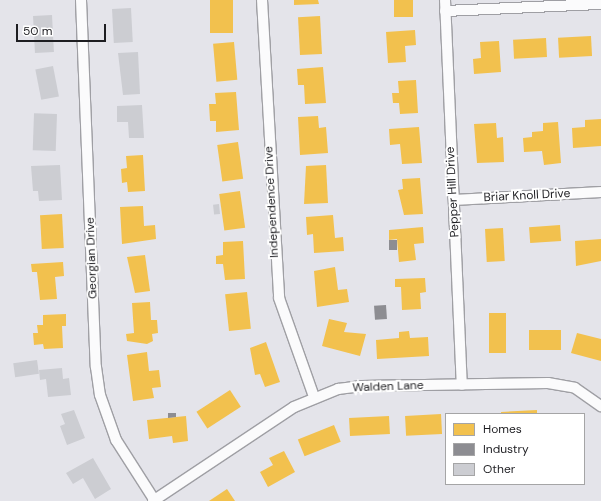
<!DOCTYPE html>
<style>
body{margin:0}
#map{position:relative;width:601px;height:501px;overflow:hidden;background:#e4e4ea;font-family:"DM Sans",sans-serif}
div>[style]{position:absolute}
.homes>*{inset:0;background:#f2c14e;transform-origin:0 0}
.industry>*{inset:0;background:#8d8d92;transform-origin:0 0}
.building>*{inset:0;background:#cccdd2;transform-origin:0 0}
.roads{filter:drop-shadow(1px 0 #9f9fa4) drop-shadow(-1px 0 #9f9fa4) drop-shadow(0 1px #9f9fa4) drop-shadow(0 -1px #9f9fa4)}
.minor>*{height:10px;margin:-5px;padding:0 5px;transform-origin:5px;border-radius:5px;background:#fbfbfc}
span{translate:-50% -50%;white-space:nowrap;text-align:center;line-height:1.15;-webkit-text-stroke:4px #fff;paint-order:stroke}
.street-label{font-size:12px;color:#1d1d21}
.legend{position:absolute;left:445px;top:413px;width:140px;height:72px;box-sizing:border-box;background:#fff;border:1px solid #a5a5a6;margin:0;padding:5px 7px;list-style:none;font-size:12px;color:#1d1d21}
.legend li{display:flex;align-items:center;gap:8px;height:20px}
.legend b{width:20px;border:1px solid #a5a5a6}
.scale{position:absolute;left:16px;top:24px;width:90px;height:18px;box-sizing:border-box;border:2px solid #1d1d21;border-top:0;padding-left:5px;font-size:12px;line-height:14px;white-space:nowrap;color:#1d1d21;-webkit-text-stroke:3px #fff;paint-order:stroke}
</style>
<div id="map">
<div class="homes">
<i style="left:210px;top:0;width:23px;height:33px"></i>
<i style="clip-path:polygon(294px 0,318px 0,319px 4px,294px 5px)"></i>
<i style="left:394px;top:0;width:19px;height:17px"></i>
<i style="left:320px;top:16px;width:38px;height:22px;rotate:87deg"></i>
<i style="clip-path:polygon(415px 30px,416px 45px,405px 46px,406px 62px,388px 63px,386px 32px)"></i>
<i style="left:591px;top:36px;width:20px;height:33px;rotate:87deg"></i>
<i style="left:546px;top:38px;width:19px;height:33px;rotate:87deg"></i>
<i style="clip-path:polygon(499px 41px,501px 72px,474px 74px,473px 59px,481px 58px,480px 42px)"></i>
<i style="left:234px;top:42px;width:38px;height:21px;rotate:85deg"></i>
<i style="clip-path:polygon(323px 67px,326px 103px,305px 104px,304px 85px,298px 85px,297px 69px)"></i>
<i style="clip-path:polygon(416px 80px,418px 113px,400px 114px,399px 103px,393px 103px,392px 93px,399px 93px,398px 81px)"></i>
<i style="clip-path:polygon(236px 92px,239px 130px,216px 132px,216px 121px,210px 121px,209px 104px,216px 104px,215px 93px)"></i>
<i style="clip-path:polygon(318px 116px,319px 128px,326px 127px,328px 153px,300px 155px,298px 117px)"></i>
<i style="clip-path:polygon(601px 119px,601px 146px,573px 148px,572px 128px,585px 127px,585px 120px)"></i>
<i style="clip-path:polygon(558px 122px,561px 163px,544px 165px,542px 151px,524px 152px,523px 138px,532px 137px,532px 132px,543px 131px,543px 123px)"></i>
<i style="clip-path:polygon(496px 123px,497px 138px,503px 137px,504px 162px,477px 163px,474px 124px)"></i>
<i style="clip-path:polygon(419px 127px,422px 163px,402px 164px,400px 144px,390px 145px,389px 129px)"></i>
<i style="left:238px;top:142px;width:37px;height:21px;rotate:82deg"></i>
<i style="clip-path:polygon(143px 155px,145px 191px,128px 192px,127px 182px,122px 183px,121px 169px,127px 168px,126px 156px)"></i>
<i style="clip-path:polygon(326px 165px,328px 203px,304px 204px,306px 166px)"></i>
<i style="clip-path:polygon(420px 178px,423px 214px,404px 215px,398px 190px,403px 189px,402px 179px)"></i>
<i style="left:240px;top:191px;width:37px;height:21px;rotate:82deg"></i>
<i style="clip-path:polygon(143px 206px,144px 226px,155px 225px,156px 239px,122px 244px,120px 207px)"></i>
<i style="left:62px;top:214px;width:34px;height:22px;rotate:87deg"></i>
<i style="clip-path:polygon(333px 215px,335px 238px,343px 237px,344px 251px,314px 253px,313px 234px,307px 235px,306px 217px)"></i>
<i style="left:560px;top:225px;width:16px;height:31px;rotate:86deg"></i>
<i style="clip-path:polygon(423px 227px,424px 243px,414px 244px,416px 260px,399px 262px,397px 239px,389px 240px,389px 230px)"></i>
<i style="left:503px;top:228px;width:33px;height:18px;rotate:87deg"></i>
<i style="clip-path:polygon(601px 239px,601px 261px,576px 266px,575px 241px)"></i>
<i style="clip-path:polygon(243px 241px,245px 279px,225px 280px,223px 264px,216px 264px,216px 256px,223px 255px,223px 242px)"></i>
<i style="clip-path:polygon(145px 255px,150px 291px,135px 293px,127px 257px)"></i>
<i style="clip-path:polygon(63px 262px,64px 276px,55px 277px,57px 299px,40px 300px,37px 272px,32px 272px,31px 264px)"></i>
<i style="clip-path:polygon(335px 267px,338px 290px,347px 289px,349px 302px,317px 307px,314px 271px)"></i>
<i style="clip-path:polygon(425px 278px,426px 292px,420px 293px,421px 309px,402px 310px,401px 287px,395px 287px,395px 279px)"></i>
<i style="left:247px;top:292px;width:37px;height:22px;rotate:84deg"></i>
<i style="clip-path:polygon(150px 302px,151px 320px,157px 320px,158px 333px,152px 334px,153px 341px,147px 344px,127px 341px,126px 334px,134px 333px,132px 303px)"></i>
<i style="left:489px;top:313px;width:17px;height:40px"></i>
<i style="clip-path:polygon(66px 314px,66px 326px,62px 326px,63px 348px,44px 349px,43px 344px,34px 345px,33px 333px,38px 333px,37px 325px,43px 325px,43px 315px)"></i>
<i style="clip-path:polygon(329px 319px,347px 323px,344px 332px,366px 334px,360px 356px,322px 346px)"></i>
<i style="left:561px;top:330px;width:20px;height:32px;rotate:90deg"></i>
<i style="clip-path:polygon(409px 331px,410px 338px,428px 337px,429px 356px,377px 359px,376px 340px,399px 338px,399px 332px)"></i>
<i style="clip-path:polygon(577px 333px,601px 339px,601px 361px,571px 353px)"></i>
<i style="clip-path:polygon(266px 342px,280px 382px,265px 387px,260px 374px,255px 375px,250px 348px)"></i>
<i style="clip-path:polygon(147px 352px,149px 371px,159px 370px,161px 387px,152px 388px,154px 398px,133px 401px,127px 355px)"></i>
<i style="left:230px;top:390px;width:20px;height:40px;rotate:57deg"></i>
<i style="clip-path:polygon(537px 410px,537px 414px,501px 414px,501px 412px)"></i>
<i style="left:441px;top:414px;width:20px;height:36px;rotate:87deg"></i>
<i style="clip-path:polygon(186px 416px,188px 441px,173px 443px,172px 436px,149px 439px,147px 420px)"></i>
<i style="left:389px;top:416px;width:18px;height:40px;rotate:87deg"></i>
<i style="left:334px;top:425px;width:18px;height:39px;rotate:68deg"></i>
<i style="clip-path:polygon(284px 451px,295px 472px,268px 487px,260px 472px,273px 465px,269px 458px)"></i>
<i style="clip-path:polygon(227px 489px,235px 501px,209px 501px)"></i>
</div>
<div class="industry">
<i style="left:389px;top:240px;width:8px;height:10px"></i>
<i style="left:386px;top:305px;width:14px;height:12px;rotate:86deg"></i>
<i style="clip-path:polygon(168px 413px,176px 413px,176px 417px,168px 418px)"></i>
</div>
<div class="building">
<i style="left:131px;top:8px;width:34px;height:19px;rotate:87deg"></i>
<i style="left:52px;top:15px;width:37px;height:19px;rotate:87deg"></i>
<i style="clip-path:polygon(138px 52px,140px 94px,123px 95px,118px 53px)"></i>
<i style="left:53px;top:66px;width:31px;height:18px;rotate:79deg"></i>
<i style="clip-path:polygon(142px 105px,144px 138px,129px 138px,128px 122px,117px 122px,117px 106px)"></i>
<i style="left:57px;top:114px;width:37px;height:23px;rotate:92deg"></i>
<i style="clip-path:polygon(60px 165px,62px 200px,39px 201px,38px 191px,33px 191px,31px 166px)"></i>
<i style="left:219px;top:204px;width:10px;height:6px;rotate:84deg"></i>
<i style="left:37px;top:360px;width:14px;height:24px;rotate:82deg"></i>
<i style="clip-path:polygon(62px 368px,63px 379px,69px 378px,71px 395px,48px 397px,46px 379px,40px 380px,39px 370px)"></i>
<i style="clip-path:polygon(74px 410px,85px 438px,67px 445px,60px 426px,65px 424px,61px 414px)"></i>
<i style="clip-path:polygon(93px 458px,111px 489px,95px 499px,83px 478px,73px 484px,66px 473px)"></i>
</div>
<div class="roads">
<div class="minor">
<i style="left:81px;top:0;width:367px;rotate:87.7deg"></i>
<i style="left:96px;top:367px;width:28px;rotate:82deg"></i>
<i style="left:100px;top:395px;width:48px;rotate:70.4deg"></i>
<i style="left:116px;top:440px;width:72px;rotate:57.4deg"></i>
<i style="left:262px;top:0;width:298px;rotate:86.7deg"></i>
<i style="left:279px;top:298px;width:105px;rotate:70.5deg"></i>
<i style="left:445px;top:0;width:385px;rotate:87.5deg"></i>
<i style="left:445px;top:11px;width:156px;rotate:-2.6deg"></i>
<i style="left:454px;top:200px;width:147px;rotate:-3.1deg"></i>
<i style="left:153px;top:501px;width:169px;rotate:-33.7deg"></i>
<i style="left:294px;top:407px;width:48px;rotate:-22.2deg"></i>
<i style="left:338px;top:389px;width:24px;rotate:-7deg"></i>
<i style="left:362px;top:386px;width:186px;rotate:-0.9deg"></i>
<i style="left:548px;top:383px;width:27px;rotate:10deg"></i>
<i style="left:575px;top:388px;width:32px;rotate:35deg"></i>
</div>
</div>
<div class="street-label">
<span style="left:453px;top:192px;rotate:-93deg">Pepper Hill Drive</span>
<span style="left:527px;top:196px;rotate:-3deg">Briar Knoll Drive</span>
<span style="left:272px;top:202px;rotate:-93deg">Independence Drive</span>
<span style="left:92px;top:258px;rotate:-92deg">Georgian Drive</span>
<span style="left:388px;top:387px;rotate:-2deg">Walden Lane</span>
</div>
<ul class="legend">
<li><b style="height:11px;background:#f2c14e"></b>Homes</li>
<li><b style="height:11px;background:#8d8d92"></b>Industry</li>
<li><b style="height:11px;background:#cccdd2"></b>Other</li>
</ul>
<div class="scale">50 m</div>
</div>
